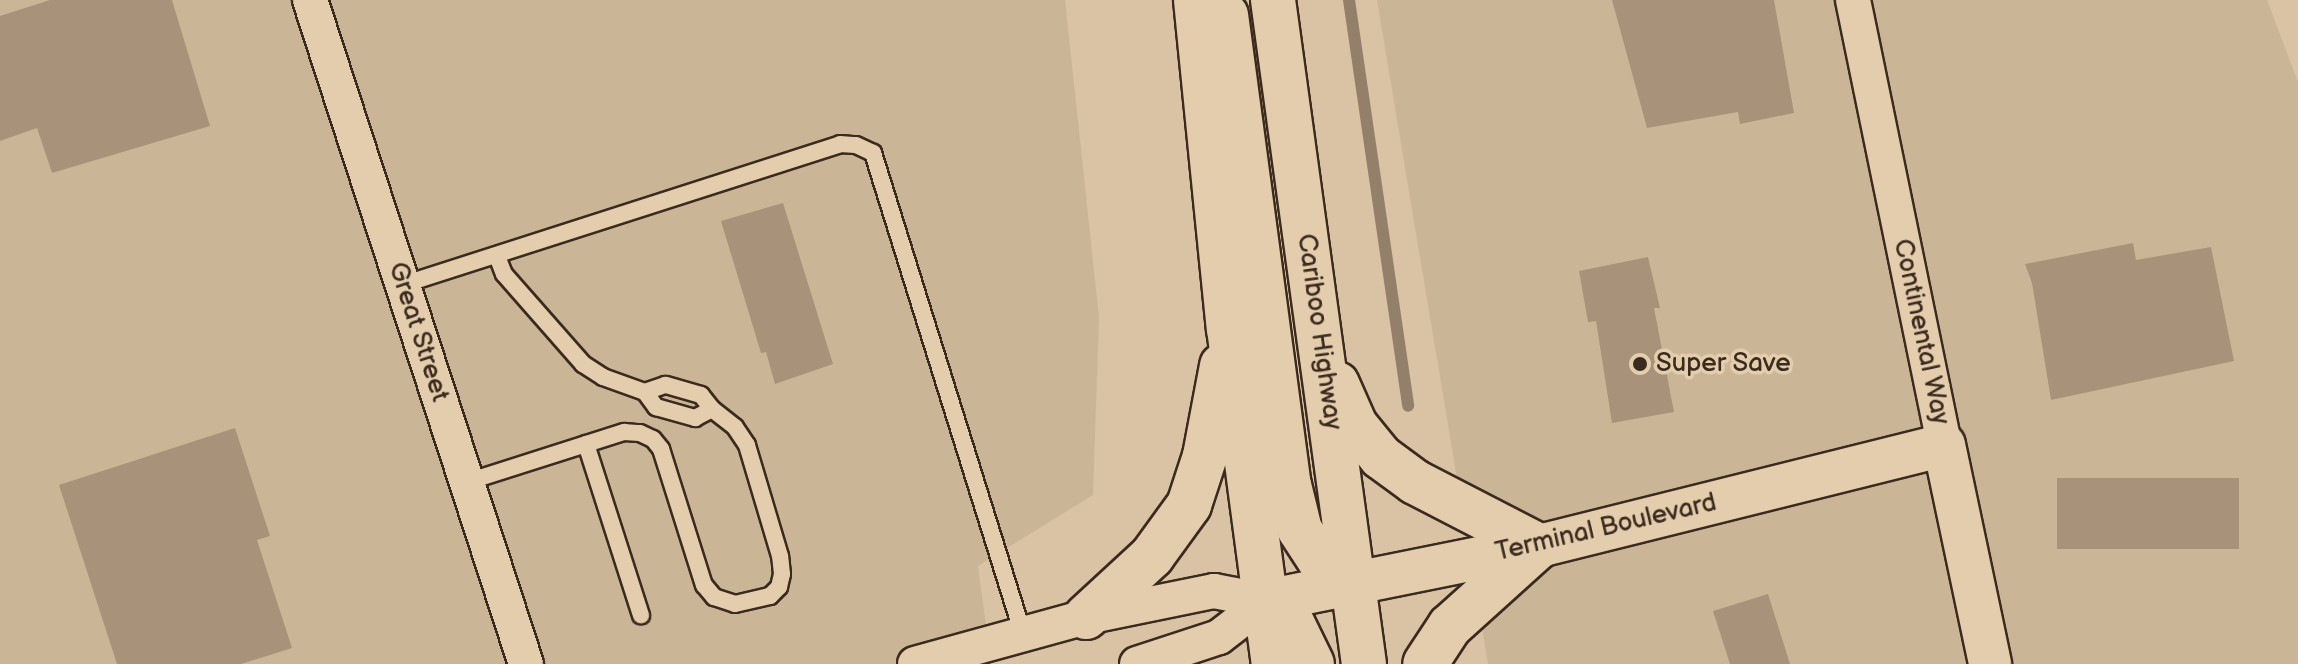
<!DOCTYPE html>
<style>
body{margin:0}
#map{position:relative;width:2298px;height:664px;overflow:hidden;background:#dac3a4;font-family:"Balsamiq Sans",sans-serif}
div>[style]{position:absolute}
.built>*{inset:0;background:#cbb597}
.stream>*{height:12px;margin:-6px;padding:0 6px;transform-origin:6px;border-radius:6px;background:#94806a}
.building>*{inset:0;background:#a8937a;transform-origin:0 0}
.roads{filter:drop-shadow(2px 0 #3b2a1e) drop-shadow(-2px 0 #3b2a1e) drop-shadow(0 2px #3b2a1e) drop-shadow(0 -2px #3b2a1e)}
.service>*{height:16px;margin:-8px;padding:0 8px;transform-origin:8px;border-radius:8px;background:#e4cdad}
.minor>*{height:34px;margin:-17px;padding:0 17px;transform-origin:17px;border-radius:17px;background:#e4cdad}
.tertiary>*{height:42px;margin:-21px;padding:0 21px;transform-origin:21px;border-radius:21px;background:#e4cdad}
.trunk>*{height:44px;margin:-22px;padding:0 22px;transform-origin:22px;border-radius:22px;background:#e4cdad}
.dots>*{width:22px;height:22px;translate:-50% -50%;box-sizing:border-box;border:4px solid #e4cdad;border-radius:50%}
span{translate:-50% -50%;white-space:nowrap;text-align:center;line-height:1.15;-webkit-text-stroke:7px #e4cdad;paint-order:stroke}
.street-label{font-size:26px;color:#3b2a1e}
.poi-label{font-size:26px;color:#3b2a1e}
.left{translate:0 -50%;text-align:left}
</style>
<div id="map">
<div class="built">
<i style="clip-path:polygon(0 0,1065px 0,1099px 317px,1093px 495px,978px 566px,991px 664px,0 664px)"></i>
<i style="clip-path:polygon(1377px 0,2267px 0,2298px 82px,2298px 664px,1488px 664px)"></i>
</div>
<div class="stream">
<i style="left:1349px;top:0;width:410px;rotate:81.7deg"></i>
</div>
<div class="building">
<i style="clip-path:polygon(50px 0,172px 0,210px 126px,52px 173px,37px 128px,0 141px,0 16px)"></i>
<i style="clip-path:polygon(1612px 0,1774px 0,1794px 113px,1740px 124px,1738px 112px,1647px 128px)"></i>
<i style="clip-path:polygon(783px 203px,833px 364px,775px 384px,766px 352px,761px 353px,721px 221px)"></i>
<i style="clip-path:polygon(2133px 243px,2136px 260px,2211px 247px,2234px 361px,2051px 400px,2032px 283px,2025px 264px)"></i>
<i style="clip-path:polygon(1648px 257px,1660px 308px,1654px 308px,1674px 412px,1612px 423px,1596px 321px,1588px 322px,1579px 271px)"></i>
<i style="clip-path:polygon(235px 428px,270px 536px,257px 540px,292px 648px,241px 664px,117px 664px,59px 485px)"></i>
<i style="left:2239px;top:478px;width:71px;height:182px;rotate:90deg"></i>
<i style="clip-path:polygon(1768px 594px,1790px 664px,1730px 664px,1713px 611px)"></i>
</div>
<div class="roads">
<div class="service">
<i style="left:497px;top:256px;width:19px;rotate:69deg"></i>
<i style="left:504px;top:274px;width:120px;rotate:48.7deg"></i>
<i style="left:583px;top:364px;width:24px;rotate:33deg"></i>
<i style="left:603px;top:377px;width:45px;rotate:19.7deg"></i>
<i style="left:645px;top:392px;width:19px;rotate:54deg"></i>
<i style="left:656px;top:407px;width:41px;rotate:15.8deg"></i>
<i style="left:695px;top:418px;width:19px;rotate:-28deg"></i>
<i style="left:402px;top:285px;width:460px;rotate:-17.8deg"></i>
<i style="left:840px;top:144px;width:16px;rotate:4deg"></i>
<i style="left:856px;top:145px;width:19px;rotate:25deg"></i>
<i style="left:873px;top:153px;width:504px;rotate:72.68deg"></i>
<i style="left:586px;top:444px;width:180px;rotate:72.2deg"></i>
<i style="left:467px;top:482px;width:165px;rotate:-17.7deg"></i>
<i style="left:624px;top:432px;width:16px;rotate:4deg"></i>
<i style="left:640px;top:433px;width:14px;rotate:25deg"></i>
<i style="left:653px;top:439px;width:13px;rotate:51deg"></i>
<i style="left:661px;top:449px;width:143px;rotate:72.5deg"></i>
<i style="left:704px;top:585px;width:16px;rotate:50deg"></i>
<i style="left:714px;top:597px;width:22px;rotate:18deg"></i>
<i style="left:735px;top:604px;width:36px;rotate:-13deg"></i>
<i style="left:770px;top:596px;width:13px;rotate:-45deg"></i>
<i style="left:779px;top:587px;width:13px;rotate:-77deg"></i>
<i style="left:782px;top:574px;width:18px;rotate:-96deg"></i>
<i style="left:780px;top:556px;width:116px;rotate:-106.6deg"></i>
<i style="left:747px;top:445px;width:22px;rotate:-124deg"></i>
<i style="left:735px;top:427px;width:29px;rotate:-142deg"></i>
<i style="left:712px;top:409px;width:18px;rotate:-128deg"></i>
<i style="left:701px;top:395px;width:37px;rotate:-164deg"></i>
<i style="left:665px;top:385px;width:21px;rotate:161deg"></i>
</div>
<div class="minor">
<i style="left:310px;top:0;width:698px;rotate:71.98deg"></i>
<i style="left:1853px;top:0;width:454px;rotate:78.4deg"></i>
<i style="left:915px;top:664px;width:177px;rotate:-15.4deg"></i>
<i style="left:1086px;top:617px;width:131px;rotate:-11.5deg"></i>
<i style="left:1214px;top:591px;width:53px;rotate:10.9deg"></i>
<i style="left:1137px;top:664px;width:86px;rotate:-18.2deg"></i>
<i style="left:1219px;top:637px;width:59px;rotate:-37.5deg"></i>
</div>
<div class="tertiary">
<i style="left:1266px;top:601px;width:278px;rotate:-11.4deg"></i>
<i style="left:1539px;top:546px;width:417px;rotate:-14deg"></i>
<i style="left:1944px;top:445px;width:224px;rotate:78.1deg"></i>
</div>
<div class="trunk">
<i style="left:1196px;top:0;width:330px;rotate:84.3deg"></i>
<i style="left:1229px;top:328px;width:339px;rotate:82.4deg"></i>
<i style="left:1273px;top:0;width:670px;rotate:82.2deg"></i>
<i style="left:1226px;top:15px;width:474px;rotate:82.4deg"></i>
<i style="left:1289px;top:485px;width:46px;rotate:76.3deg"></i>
<i style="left:1300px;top:530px;width:35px;rotate:57deg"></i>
<i style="left:1319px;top:559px;width:42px;rotate:35.2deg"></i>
<i style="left:1337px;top:384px;width:45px;rotate:66.3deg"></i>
<i style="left:1355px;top:425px;width:41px;rotate:50.9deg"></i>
<i style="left:1381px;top:457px;width:42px;rotate:36.3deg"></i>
<i style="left:1415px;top:482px;width:140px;rotate:27.3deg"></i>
<i style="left:1539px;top:546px;width:120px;rotate:138deg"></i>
<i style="left:1450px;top:626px;width:45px;rotate:123.3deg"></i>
<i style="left:1266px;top:601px;width:36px;rotate:42deg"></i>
<i style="left:1293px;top:625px;width:43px;rotate:64deg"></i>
<i style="left:1086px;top:617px;width:90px;rotate:-42.7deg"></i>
<i style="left:1152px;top:556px;width:63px;rotate:-54deg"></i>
<i style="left:1189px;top:505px;width:52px;rotate:-71.9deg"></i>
<i style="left:1205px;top:456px;width:92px;rotate:-79.3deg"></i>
</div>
</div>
<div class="dots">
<i style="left:1640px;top:364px;background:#3b2a1e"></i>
</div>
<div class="street-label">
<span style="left:418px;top:332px;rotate:72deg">Great Street</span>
<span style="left:1319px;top:332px;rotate:82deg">Cariboo Highway</span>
<span style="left:1921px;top:332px;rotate:78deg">Continental Way</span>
<span style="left:1606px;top:528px;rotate:-13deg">Terminal Boulevard</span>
</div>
<div class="poi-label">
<span class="left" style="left:1656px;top:364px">Super Save</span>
</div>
</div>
